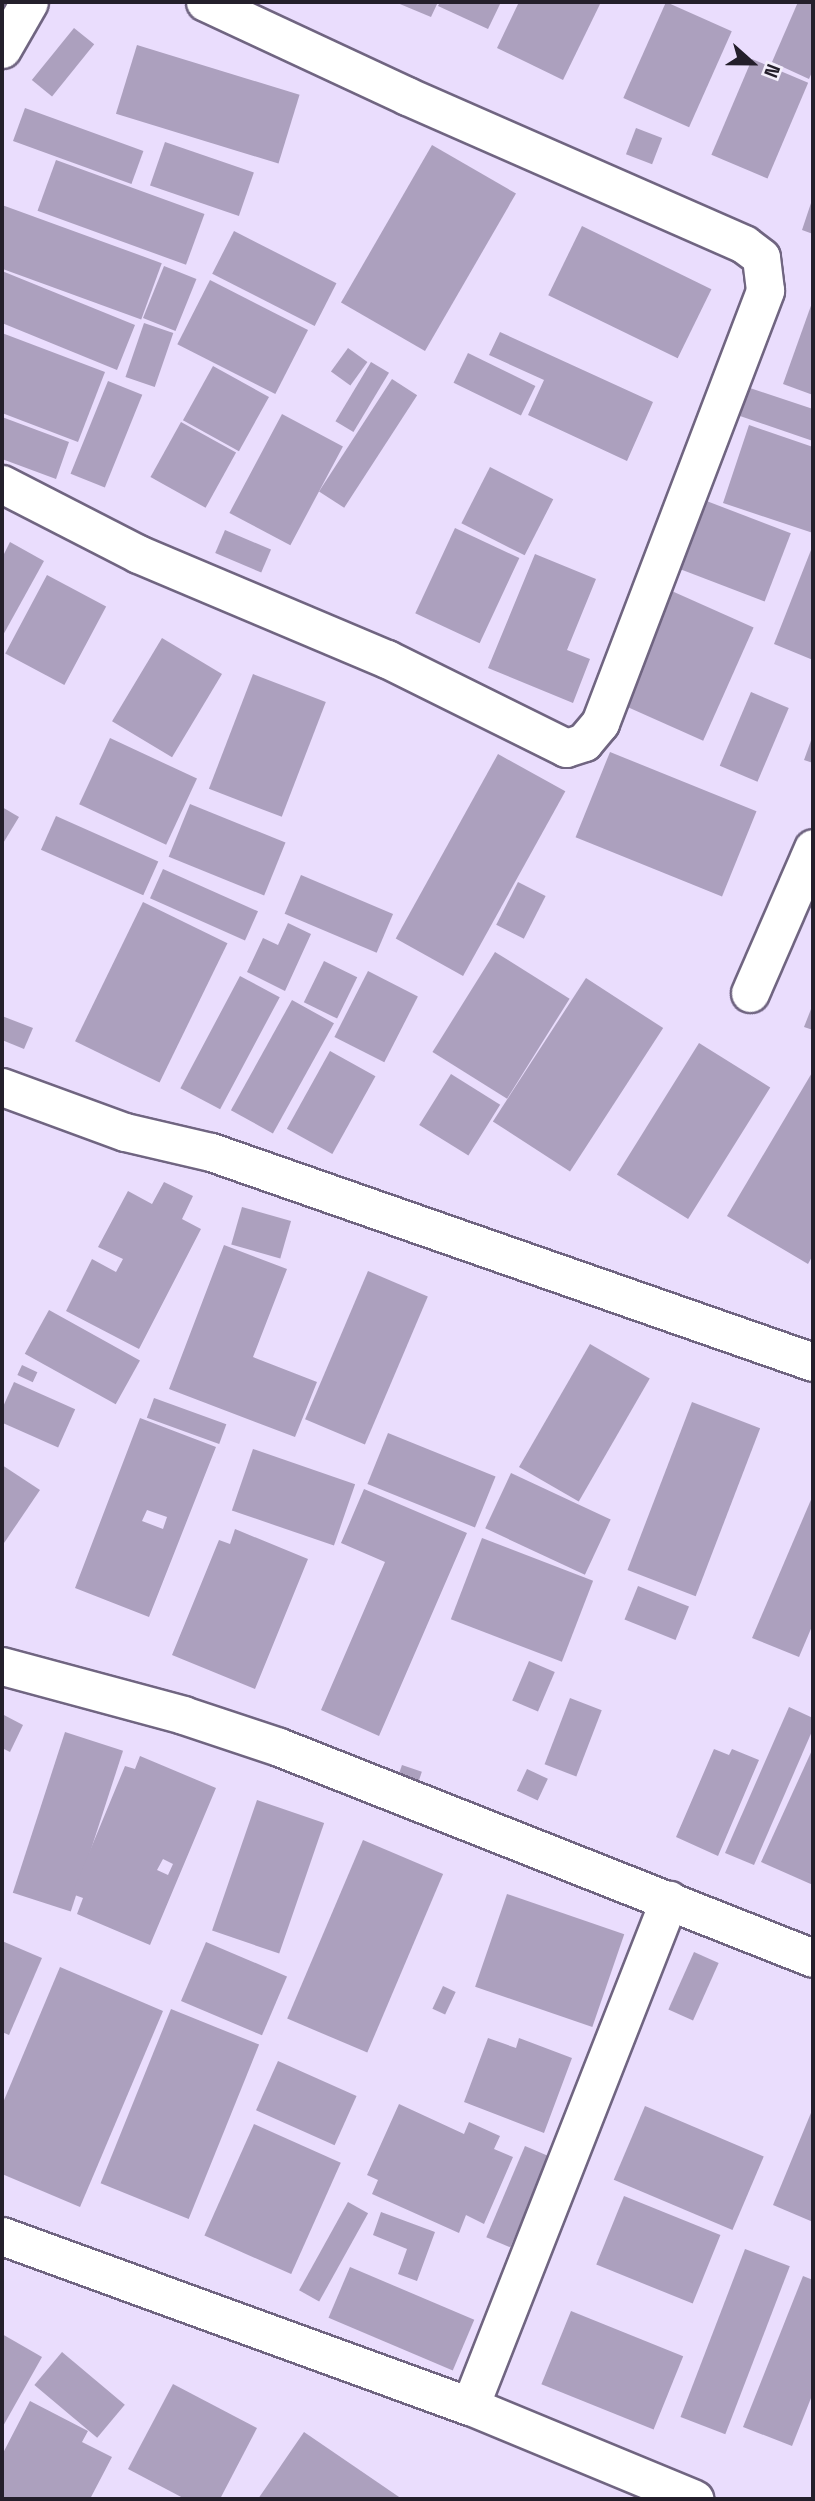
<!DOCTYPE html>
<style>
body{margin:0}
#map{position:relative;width:815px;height:2501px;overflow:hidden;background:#eaddfd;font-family:"Space Grotesk",sans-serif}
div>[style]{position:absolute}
.building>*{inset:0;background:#aca0be;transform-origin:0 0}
.roads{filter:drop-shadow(2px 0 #706581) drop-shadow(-2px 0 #706581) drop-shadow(0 2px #706581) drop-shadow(0 -2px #706581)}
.street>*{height:37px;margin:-18.5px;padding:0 18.5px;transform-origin:18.5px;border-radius:18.5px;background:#fff}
span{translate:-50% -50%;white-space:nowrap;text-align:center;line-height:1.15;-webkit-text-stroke:5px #f4effc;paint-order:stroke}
.frame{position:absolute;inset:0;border:4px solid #241f2b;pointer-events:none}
.north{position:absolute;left:717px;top:28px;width:70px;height:70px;-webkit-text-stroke:5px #f4effc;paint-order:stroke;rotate:111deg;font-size:19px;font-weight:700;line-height:28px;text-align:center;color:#241f2b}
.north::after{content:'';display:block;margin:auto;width:24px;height:32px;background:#241f2b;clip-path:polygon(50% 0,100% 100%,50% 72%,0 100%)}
</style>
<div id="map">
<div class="building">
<i style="clip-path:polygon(395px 2px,438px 2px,431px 17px)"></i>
<i style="clip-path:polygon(440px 2px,501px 2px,488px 29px,438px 6px)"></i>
<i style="clip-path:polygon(519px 2px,601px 2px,563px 80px,497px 48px)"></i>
<i style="left:666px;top:2px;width:72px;height:105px;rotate:24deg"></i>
<i style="clip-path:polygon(798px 2px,813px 2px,813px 70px,809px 79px,772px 62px)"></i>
<i style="left:74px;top:28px;width:26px;height:67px;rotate:39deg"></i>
<i style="left:137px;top:45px;width:170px;height:72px;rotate:17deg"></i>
<i style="left:752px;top:59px;width:61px;height:104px;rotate:23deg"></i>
<i style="left:25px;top:108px;width:126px;height:35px;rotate:20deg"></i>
<i style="left:636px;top:128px;width:28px;height:28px;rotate:21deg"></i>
<i style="left:165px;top:142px;width:94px;height:46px;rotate:19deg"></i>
<i style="left:432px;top:145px;width:97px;height:182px;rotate:30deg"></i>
<i style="left:56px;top:160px;width:158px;height:54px;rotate:20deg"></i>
<i style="clip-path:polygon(813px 197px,813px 234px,802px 230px)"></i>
<i style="left:2px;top:205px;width:170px;height:60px;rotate:20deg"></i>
<i style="left:582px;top:226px;width:144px;height:77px;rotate:26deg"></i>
<i style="left:234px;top:231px;width:115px;height:48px;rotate:27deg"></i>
<i style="left:164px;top:266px;width:35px;height:56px;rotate:22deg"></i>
<i style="clip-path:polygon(2px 271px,135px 325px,117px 370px,2px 323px)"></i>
<i style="left:210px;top:280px;width:110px;height:72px;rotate:27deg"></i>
<i style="clip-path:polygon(813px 300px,813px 395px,783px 384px)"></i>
<i style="left:144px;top:323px;width:31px;height:57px;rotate:19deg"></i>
<i style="clip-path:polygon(500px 332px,653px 402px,627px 461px,528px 415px,544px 380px,489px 355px)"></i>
<i style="clip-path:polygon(2px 333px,105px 372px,78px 442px,2px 413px)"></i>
<i style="left:348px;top:348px;width:24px;height:29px;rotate:36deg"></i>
<i style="left:468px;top:353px;width:75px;height:33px;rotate:26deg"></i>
<i style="left:371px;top:362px;width:21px;height:69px;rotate:31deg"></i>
<i style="left:213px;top:366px;width:64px;height:62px;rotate:29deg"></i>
<i style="left:392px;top:379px;width:30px;height:134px;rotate:33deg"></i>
<i style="left:108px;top:381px;width:37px;height:100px;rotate:22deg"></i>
<i style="clip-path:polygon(750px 388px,813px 409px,813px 441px,740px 416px)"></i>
<i style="left:282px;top:414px;width:69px;height:112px;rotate:28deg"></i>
<i style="clip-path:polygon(2px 417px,69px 442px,56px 479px,2px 459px)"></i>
<i style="left:181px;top:422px;width:63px;height:63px;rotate:29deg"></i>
<i style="clip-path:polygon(749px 425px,813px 447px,813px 533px,723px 503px)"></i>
<i style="left:490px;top:467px;width:71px;height:63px;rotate:27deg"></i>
<i style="left:704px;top:500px;width:93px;height:73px;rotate:21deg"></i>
<i style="left:455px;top:528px;width:71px;height:94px;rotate:25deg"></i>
<i style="left:225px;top:530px;width:50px;height:25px;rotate:23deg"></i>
<i style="clip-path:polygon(10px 542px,44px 561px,2px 637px,2px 558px)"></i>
<i style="clip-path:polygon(811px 550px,813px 551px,813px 660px,774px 644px)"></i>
<i style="clip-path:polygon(535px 554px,596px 579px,567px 650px,590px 659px,573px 703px,488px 668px)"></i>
<i style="left:47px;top:575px;width:67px;height:89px;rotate:28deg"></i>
<i style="left:665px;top:588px;width:97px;height:124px;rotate:24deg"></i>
<i style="left:162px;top:638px;width:70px;height:97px;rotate:31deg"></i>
<i style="left:253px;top:674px;width:78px;height:123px;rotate:21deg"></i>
<i style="left:751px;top:692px;width:41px;height:80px;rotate:23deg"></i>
<i style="clip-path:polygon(813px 735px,813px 763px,804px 760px)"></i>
<i style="left:110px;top:738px;width:96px;height:73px;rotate:25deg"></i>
<i style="left:610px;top:752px;width:158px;height:92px;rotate:22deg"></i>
<i style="left:498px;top:754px;width:77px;height:211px;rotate:29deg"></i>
<i style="left:190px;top:804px;width:103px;height:57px;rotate:22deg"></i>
<i style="clip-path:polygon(2px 807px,19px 817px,2px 845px)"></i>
<i style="left:56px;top:816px;width:112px;height:37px;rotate:24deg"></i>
<i style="left:163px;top:869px;width:104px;height:32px;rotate:24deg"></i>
<i style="left:301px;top:875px;width:100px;height:42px;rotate:23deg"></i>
<i style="left:518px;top:882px;width:31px;height:48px;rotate:27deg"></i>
<i style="left:143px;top:902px;width:94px;height:155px;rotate:26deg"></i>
<i style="clip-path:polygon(288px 923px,311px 934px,285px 991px,247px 972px,263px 938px,278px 945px)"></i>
<i style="left:495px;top:952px;width:88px;height:118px;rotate:32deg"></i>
<i style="left:324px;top:961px;width:37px;height:46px;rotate:26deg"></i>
<i style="left:368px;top:971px;width:56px;height:74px;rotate:27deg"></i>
<i style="left:240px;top:976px;width:45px;height:127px;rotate:28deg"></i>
<i style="left:586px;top:978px;width:92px;height:171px;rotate:33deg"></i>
<i style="left:292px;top:1000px;width:48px;height:126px;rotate:29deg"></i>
<i style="clip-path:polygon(813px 1004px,813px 1030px,804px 1027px)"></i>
<i style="clip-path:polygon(2px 1016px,33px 1028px,24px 1049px,2px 1040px)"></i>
<i style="left:699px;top:1043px;width:84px;height:155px;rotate:32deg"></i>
<i style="left:330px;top:1051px;width:52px;height:89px;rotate:29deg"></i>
<i style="clip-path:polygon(813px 1071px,813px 1255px,808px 1264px,727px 1216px)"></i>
<i style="left:451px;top:1074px;width:58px;height:60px;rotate:32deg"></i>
<i style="clip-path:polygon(164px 1182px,193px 1196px,182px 1219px,201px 1229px,139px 1349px,66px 1311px,92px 1259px,116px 1272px,123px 1259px,98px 1247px,128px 1191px,152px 1204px)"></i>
<i style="left:242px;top:1207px;width:51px;height:39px;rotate:16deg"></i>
<i style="clip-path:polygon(224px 1245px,287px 1269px,253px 1357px,317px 1382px,295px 1437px,169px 1389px)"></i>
<i style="left:368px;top:1271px;width:65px;height:161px;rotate:23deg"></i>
<i style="left:49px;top:1310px;width:104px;height:50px;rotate:29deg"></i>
<i style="left:590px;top:1344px;width:69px;height:142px;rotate:30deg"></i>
<i style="left:22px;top:1365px;width:17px;height:11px;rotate:25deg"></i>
<i style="left:14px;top:1382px;width:67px;height:42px;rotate:24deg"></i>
<i style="left:154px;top:1398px;width:77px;height:21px;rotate:20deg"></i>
<i style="left:692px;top:1402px;width:73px;height:180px;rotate:21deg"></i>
<i style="clip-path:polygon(evenodd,140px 1418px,216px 1447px,149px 1617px,75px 1588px,140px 1418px,147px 1510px,167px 1517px,163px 1529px,142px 1521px,147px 1510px)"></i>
<i style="left:388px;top:1433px;width:116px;height:55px;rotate:22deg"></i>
<i style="left:253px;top:1449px;width:108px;height:65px;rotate:19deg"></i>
<i style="clip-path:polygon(2px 1465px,40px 1490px,2px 1546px)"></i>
<i style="left:511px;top:1473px;width:110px;height:61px;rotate:25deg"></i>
<i style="clip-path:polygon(364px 1489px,467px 1533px,379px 1736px,321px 1710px,385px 1562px,341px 1543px)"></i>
<i style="clip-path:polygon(813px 1495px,813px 1624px,799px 1657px,752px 1638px)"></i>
<i style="clip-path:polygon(235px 1529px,308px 1559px,255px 1689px,172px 1655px,219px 1540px,230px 1544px)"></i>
<i style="left:482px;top:1538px;width:119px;height:87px;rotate:21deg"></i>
<i style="left:638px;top:1586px;width:55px;height:36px;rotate:22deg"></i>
<i style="left:529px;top:1661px;width:28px;height:43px;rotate:23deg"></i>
<i style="left:570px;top:1698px;width:34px;height:71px;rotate:21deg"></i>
<i style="clip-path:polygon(789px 1707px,813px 1718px,813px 1729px,754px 1865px,725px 1853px)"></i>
<i style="clip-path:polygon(2px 1714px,23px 1725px,10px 1752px,2px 1748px)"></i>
<i style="left:65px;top:1732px;width:61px;height:169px;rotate:18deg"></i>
<i style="clip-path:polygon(813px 1748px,813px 1885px,761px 1862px)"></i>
<i style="clip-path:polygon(714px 1749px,729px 1755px,732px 1749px,759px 1760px,718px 1856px,676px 1837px)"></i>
<i style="clip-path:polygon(evenodd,140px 1756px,216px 1788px,150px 1945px,77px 1914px,83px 1898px,72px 1894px,125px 1766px,135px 1769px,140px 1756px,163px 1859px,173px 1864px,168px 1875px,157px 1870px,163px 1859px)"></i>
<i style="left:402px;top:1765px;width:21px;height:17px;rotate:19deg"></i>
<i style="left:527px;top:1769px;width:23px;height:24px;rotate:25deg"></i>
<i style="left:257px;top:1800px;width:71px;height:138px;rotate:19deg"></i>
<i style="left:363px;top:1840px;width:87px;height:194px;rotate:23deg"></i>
<i style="left:507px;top:1894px;width:124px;height:98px;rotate:19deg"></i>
<i style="clip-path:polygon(2px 1941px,42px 1958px,9px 2035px,2px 2032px)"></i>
<i style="left:206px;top:1942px;width:88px;height:64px;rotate:23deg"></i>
<i style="left:694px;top:1952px;width:27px;height:63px;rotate:24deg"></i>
<i style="clip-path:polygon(60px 1967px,163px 2011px,80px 2207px,2px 2174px,2px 2105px)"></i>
<i style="left:443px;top:1986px;width:14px;height:25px;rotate:25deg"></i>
<i style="left:171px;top:2009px;width:95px;height:188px;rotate:22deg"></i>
<i style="clip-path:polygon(488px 2038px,516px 2048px,519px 2038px,572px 2058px,544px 2133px,464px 2102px)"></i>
<i style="left:278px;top:2061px;width:86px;height:54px;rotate:24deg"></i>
<i style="clip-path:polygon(399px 2104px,464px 2134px,469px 2122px,500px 2136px,494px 2149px,513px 2157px,484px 2224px,466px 2215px,459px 2233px,372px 2194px,378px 2180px,367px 2175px)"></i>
<i style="left:645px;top:2106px;width:129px;height:80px;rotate:23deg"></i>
<i style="clip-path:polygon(813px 2108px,813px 2222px,773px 2205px)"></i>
<i style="left:254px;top:2124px;width:95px;height:122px;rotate:24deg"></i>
<i style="left:525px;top:2146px;width:26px;height:99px;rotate:23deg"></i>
<i style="left:624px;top:2196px;width:104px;height:74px;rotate:22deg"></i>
<i style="left:348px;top:2202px;width:23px;height:101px;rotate:29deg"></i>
<i style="clip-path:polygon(381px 2212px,435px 2232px,417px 2281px,398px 2274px,407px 2249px,373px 2235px)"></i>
<i style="left:745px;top:2249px;width:48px;height:180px;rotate:21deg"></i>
<i style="left:350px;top:2267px;width:135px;height:55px;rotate:23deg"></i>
<i style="clip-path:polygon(803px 2276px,813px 2280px,813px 2393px,792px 2446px,743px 2427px)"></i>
<i style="left:571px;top:2311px;width:121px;height:79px;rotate:22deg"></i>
<i style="clip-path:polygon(2px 2334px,42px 2357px,2px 2428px)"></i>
<i style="left:62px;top:2352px;width:82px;height:43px;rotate:40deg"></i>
<i style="clip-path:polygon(173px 2384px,257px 2428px,220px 2499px,185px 2499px,128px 2469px)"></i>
<i style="clip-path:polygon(30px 2401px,88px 2431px,82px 2442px,112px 2457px,90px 2499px,2px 2499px,2px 2455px)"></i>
<i style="clip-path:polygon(304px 2432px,402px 2499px,258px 2499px)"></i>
</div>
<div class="roads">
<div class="street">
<i style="left:2px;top:49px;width:54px;rotate:-60.1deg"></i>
<i style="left:2px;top:484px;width:153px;rotate:27.2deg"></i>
<i style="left:138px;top:554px;width:270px;rotate:22.9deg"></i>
<i style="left:387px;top:659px;width:200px;rotate:26.4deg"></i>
<i style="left:566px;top:748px;width:19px;rotate:-18deg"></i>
<i style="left:584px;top:742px;width:25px;rotate:-50deg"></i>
<i style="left:600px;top:723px;width:463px;rotate:-69.1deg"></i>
<i style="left:765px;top:290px;width:33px;rotate:-97deg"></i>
<i style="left:761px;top:257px;width:21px;rotate:-143deg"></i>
<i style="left:744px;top:244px;width:368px;rotate:-156.3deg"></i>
<i style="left:407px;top:96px;width:223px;rotate:-155deg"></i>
<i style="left:750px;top:993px;width:158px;rotate:-66.5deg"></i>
<i style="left:2px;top:1087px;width:131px;rotate:20.1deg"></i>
<i style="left:125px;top:1132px;width:88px;rotate:13.1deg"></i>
<i style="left:211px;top:1152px;width:638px;rotate:19.23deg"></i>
<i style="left:2px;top:1666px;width:188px;rotate:15.1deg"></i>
<i style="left:183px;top:1715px;width:101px;rotate:18.4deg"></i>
<i style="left:279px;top:1747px;width:574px;rotate:21.56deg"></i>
<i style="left:2px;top:2236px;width:498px;rotate:20deg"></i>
<i style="left:470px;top:2406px;width:243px;rotate:22.5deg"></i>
<i style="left:470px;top:2406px;width:544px;rotate:-68.53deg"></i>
</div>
</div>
<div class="frame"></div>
<div class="north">N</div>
</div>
